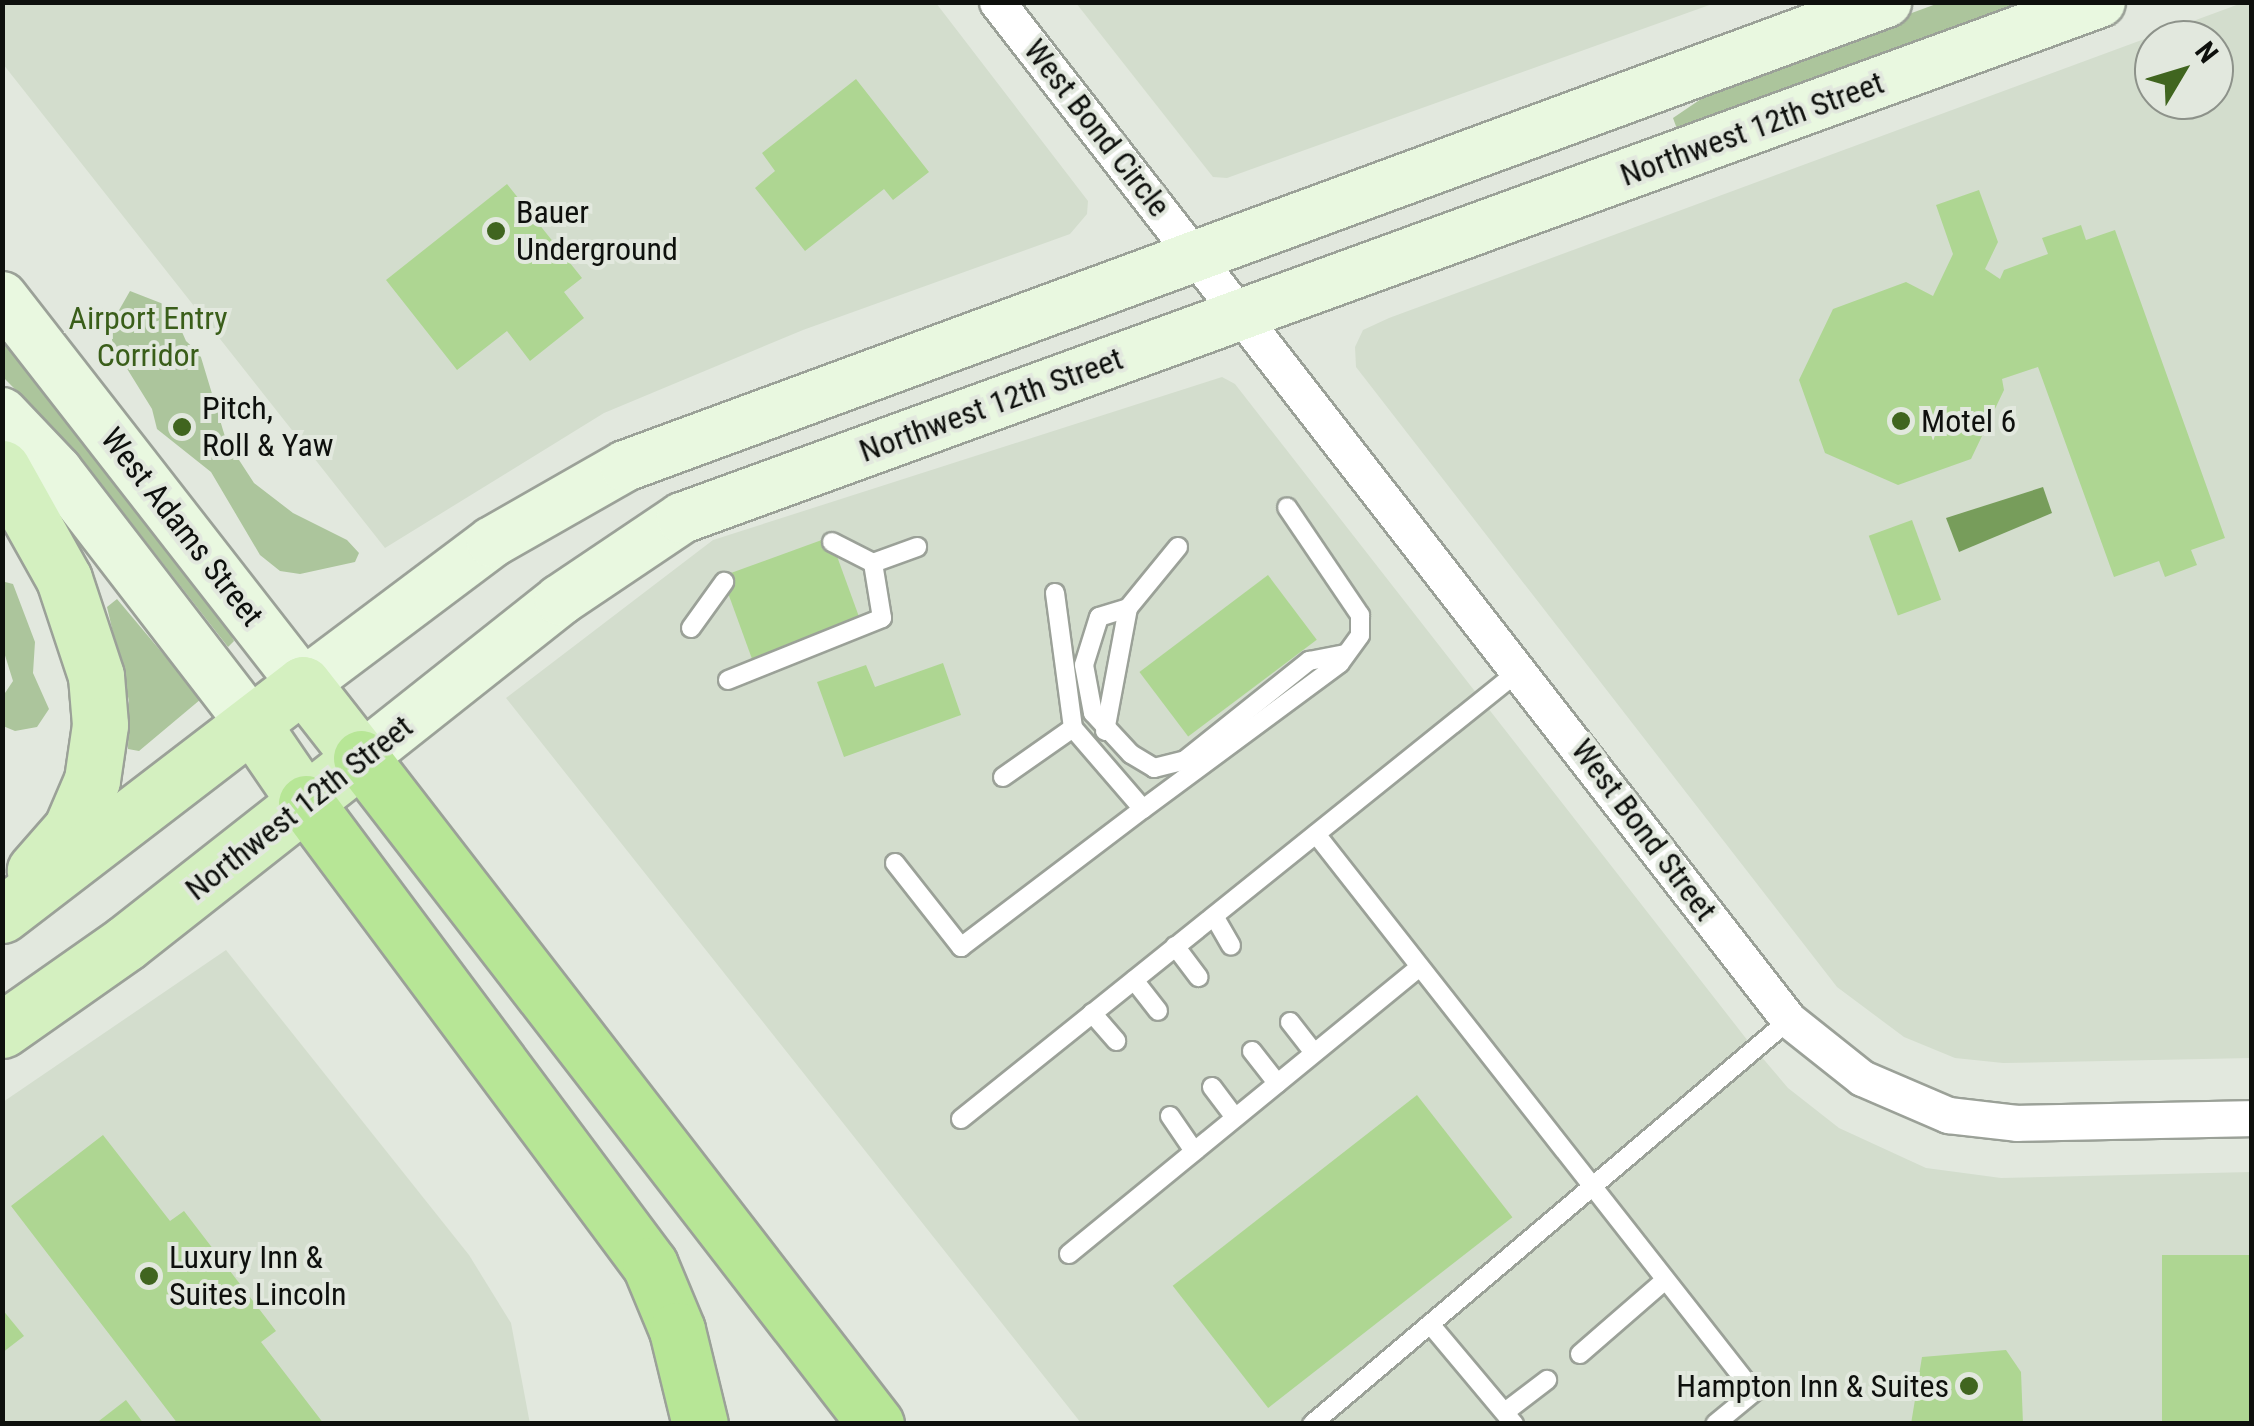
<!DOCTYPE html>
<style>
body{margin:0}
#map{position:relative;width:2254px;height:1426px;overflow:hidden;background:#e2e8de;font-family:"Roboto Condensed",sans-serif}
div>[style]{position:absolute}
.built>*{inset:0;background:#d3ddcd}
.green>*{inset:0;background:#acc59c}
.water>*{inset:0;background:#779d5b}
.building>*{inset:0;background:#aed692;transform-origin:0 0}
.roads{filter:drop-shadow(2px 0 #9ba198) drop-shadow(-2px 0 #9ba198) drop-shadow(0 2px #9ba198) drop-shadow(0 -2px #9ba198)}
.service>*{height:18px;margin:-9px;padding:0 9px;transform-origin:9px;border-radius:9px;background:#fff}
.minor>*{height:35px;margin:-17.5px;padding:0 17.5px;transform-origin:17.5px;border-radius:17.5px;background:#fff}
.secondary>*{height:50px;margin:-25px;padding:0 25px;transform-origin:25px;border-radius:25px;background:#e9f8e0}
.primary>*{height:55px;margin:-27.5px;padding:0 27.5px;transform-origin:27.5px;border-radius:27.5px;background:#d4f0c0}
.motorway>*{height:55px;margin:-27.5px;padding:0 27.5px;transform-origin:27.5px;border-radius:27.5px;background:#b7e696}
.dots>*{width:28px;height:28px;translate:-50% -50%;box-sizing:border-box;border:5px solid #e2e8de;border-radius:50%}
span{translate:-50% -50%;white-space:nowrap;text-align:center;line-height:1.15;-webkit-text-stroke:8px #e2e8de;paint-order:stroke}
.street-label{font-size:32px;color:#0e100d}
.poi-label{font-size:32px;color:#0e100d}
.left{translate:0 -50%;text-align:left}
.right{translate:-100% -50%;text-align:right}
.park-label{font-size:32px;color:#3a5e1a}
.frame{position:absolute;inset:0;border:5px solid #0e100d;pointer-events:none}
.north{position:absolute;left:2134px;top:20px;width:100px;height:100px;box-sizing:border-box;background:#e2e8de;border:2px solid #8d928a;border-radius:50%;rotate:52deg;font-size:28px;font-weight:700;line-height:40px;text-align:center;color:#0e100d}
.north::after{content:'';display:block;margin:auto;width:35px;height:45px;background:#40651f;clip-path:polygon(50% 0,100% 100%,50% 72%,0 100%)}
</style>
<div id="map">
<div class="built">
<i style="clip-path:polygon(3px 3px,936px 3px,1088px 201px,1087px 214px,1070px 234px,803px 330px,604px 413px,385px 548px,3px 64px)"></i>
<i style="clip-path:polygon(1076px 3px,1715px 3px,1227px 178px,1213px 177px)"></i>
<i style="clip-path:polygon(evenodd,2242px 3px,2251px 3px,2251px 1058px,2003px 1063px,1955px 1058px,1904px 1037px,1837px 987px,1356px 367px,1355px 347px,1363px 330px,1389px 318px,2242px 3px,2154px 40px,2214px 40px,2214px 100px,2154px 100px,2154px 40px)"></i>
<i style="clip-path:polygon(1222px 377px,1235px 384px,1748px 1041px,1788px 1088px,1839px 1128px,1926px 1168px,2001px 1178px,2251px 1172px,2251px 1423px,1081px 1423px,506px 698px,713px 540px)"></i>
<i style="clip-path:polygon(226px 950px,469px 1255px,511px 1323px,530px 1424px,3px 1424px,3px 1102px)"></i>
</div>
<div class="green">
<i style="clip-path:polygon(1939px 3px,2023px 3px,1677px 129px,1673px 118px,1729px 80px)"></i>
<i style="clip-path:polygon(130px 291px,171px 307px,186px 341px,200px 354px,226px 440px,254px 483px,293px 513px,347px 540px,359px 553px,355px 562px,300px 574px,280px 571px,260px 555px,211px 472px,157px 429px,152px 409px,113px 346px,110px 326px)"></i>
<i style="clip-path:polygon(2px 330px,217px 608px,234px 641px,228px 647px,73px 448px,3px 377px)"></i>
<i style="clip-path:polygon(5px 582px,13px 584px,35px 642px,33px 673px,49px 709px,37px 727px,15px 731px,3px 726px,3px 696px,13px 681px,3px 649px)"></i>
<i style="clip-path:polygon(117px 599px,201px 699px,139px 751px,128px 749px,129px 701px,107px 607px)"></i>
</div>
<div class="water">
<i style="clip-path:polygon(2043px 487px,2052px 513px,1959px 552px,1946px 518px)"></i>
</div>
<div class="building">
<i style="clip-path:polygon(856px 79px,929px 172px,893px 200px,884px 189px,805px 251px,755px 188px,775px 171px,762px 153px)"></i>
<i style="clip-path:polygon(507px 184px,582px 278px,564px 292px,584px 318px,530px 361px,507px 331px,457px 370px,386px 280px)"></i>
<i style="clip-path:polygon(1979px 190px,1998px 242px,1985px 269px,2000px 279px,2004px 270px,2048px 254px,2042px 238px,2081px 225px,2086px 240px,2115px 230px,2225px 538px,2191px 550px,2197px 565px,2165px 577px,2159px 561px,2114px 577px,2038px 367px,2002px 379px,2004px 390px,1971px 459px,1898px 485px,1825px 453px,1799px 380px,1833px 309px,1906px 282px,1933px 296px,1953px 254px,1936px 205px)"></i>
<i style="left:1912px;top:520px;width:85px;height:46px;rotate:70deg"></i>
<i style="left:830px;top:537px;width:88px;height:115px;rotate:70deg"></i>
<i style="left:1268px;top:575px;width:81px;height:161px;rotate:53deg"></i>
<i style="clip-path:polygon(943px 663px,961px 715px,844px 757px,817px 682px,866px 665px,875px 687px)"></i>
<i style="left:1417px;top:1095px;width:155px;height:310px;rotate:52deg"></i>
<i style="clip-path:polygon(103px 1135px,170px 1221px,184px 1211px,276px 1331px,261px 1342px,324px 1424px,178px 1424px,11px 1206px)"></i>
<i style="left:2252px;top:1255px;width:169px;height:90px;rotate:90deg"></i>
<i style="clip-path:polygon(2px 1309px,24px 1336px,2px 1353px)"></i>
<i style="clip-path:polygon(2006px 1350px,2021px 1372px,2023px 1424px,1911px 1424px,1922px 1357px)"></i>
<i style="clip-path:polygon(126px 1400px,144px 1424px,95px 1424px)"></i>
</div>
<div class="roads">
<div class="service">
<i style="left:832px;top:542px;width:46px;rotate:27.1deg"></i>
<i style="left:1178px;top:547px;width:79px;rotate:129.3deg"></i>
<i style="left:1128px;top:608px;width:30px;rotate:163deg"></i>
<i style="left:1099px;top:617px;width:50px;rotate:107.4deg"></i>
<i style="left:1084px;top:665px;width:49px;rotate:79.4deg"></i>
<i style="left:1093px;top:713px;width:56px;rotate:47.2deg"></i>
<i style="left:1131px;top:754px;width:27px;rotate:31deg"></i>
<i style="left:1154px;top:768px;width:32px;rotate:-14deg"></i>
<i style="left:1185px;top:760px;width:159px;rotate:-38.6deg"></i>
<i style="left:1309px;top:661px;width:38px;rotate:-11deg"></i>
<i style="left:1055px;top:593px;width:136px;rotate:82.4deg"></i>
<i style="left:1073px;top:728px;width:107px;rotate:49.2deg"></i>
<i style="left:1143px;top:809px;width:245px;rotate:-36.5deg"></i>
<i style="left:1340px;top:663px;width:34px;rotate:-54deg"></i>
<i style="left:1360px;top:635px;width:20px;rotate:-90deg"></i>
<i style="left:1360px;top:615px;width:130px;rotate:-124.1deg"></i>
<i style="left:691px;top:628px;width:57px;rotate:-54.3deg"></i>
<i style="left:728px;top:680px;width:166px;rotate:-21.9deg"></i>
<i style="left:882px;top:618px;width:56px;rotate:-99.3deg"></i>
<i style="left:873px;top:563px;width:47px;rotate:-20deg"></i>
<i style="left:1105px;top:731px;width:125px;rotate:-79.4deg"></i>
<i style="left:1003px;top:777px;width:85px;rotate:-35deg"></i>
<i style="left:1316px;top:834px;width:709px;rotate:51.87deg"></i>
<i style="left:1754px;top:1392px;width:50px;rotate:140.6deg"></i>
<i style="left:895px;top:863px;width:107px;rotate:51.8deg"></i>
<i style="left:961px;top:947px;width:228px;rotate:-37.2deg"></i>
<i style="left:1214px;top:916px;width:34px;rotate:60deg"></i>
<i style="left:1175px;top:946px;width:39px;rotate:53deg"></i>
<i style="left:1134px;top:980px;width:39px;rotate:52deg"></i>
<i style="left:1092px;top:1013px;width:37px;rotate:49deg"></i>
<i style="left:1290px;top:1022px;width:39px;rotate:52deg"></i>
<i style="left:1252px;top:1051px;width:41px;rotate:52deg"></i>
<i style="left:1212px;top:1087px;width:38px;rotate:53deg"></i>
<i style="left:1170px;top:1116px;width:42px;rotate:55.6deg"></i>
<i style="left:961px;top:1119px;width:717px;rotate:-38.77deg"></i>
<i style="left:1069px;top:1254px;width:451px;rotate:-39.3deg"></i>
<i style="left:1430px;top:1324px;width:131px;rotate:50deg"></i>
<i style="left:1580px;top:1354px;width:111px;rotate:-41deg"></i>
<i style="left:1505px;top:1412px;width:53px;rotate:-37.3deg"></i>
<i style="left:1312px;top:1424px;width:625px;rotate:-40.26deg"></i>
</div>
<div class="minor">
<i style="left:997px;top:2px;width:1290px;rotate:52.12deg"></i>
<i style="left:1789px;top:1020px;width:93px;rotate:38.5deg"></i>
<i style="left:1862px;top:1078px;width:94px;rotate:23.3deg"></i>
<i style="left:1948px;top:1115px;width:69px;rotate:6.6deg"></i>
<i style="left:2017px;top:1123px;width:235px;rotate:-1.2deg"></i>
</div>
<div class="secondary">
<i style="left:2px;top:297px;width:490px;rotate:52.1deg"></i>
<i style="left:303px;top:684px;width:236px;rotate:-36.9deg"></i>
<i style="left:492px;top:542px;width:153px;rotate:-29.7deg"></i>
<i style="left:625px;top:466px;width:1344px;rotate:-20.2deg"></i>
<i style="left:2px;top:413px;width:80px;rotate:46.5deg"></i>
<i style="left:57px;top:471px;width:319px;rotate:52.4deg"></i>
<i style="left:361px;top:758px;width:254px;rotate:-38.4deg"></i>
<i style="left:560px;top:600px;width:147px;rotate:-33.9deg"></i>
<i style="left:682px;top:518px;width:1509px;rotate:-20deg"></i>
</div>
<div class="primary">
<i style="left:2px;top:468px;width:127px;rotate:60.8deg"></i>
<i style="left:64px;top:579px;width:102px;rotate:71.7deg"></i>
<i style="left:96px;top:676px;width:49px;rotate:85.3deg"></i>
<i style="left:100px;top:725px;width:56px;rotate:98.3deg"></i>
<i style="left:92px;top:780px;width:53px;rotate:113.2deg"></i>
<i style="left:71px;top:829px;width:55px;rotate:131.3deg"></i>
<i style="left:252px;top:724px;width:96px;rotate:55.6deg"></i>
<i style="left:2px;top:915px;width:379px;rotate:-37.5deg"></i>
<i style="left:303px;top:684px;width:94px;rotate:51.9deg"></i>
<i style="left:361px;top:758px;width:299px;rotate:141.8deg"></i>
<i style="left:126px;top:943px;width:151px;rotate:144.9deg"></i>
</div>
<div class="motorway">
<i style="left:361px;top:758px;width:842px;rotate:52.29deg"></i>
<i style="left:306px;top:803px;width:576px;rotate:53.33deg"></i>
<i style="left:650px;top:1265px;width:70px;rotate:67.4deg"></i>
<i style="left:677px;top:1330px;width:97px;rotate:76.3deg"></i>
</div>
</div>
<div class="dots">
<i style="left:496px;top:231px;background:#40651f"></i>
<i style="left:1901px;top:421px;background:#40651f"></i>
<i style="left:182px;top:427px;background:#40651f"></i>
<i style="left:149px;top:1276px;background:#40651f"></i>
<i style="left:1969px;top:1386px;background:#40651f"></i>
</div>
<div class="street-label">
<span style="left:1097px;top:128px;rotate:52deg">West Bond Circle</span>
<span style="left:1752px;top:129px;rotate:-20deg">Northwest 12th Street</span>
<span style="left:991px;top:405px;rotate:-20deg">Northwest 12th Street</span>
<span style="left:182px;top:527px;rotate:52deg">West Adams Street</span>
<span style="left:299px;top:808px;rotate:-38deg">Northwest 12th Street</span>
<span style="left:1644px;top:830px;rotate:53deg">West Bond Street</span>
</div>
<div class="poi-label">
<span class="left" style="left:516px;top:231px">Bauer<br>Underground</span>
<span class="left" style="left:202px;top:427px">Pitch,<br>Roll &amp; Yaw</span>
<span class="left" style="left:1921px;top:421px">Motel 6</span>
<span class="left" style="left:169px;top:1276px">Luxury Inn &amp;<br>Suites Lincoln</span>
<span class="right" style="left:1949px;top:1386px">Hampton Inn &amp; Suites</span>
</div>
<div class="park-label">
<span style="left:148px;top:337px">Airport Entry<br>Corridor</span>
</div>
<div class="frame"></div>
<div class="north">N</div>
</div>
